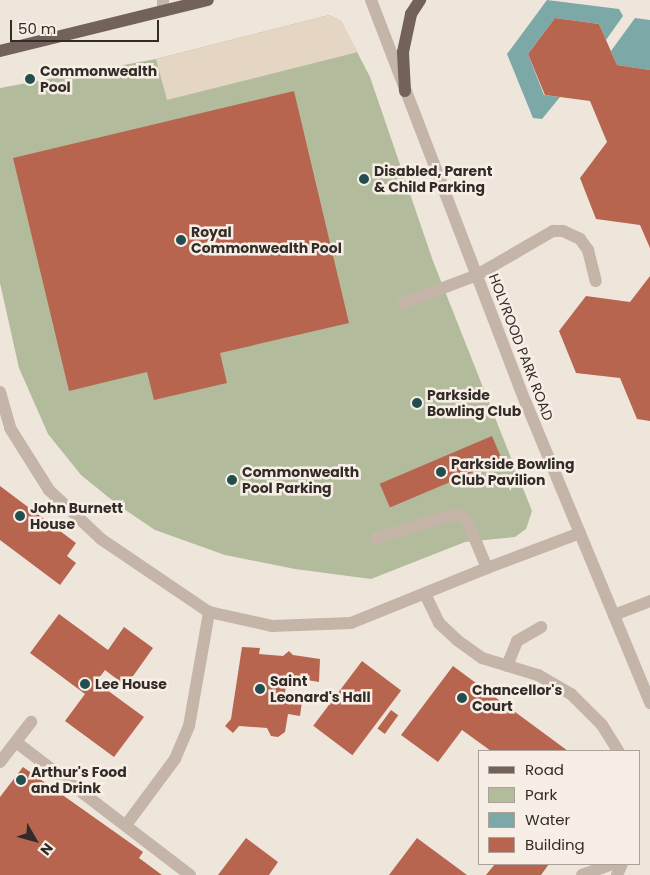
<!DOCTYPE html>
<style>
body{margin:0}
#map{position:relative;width:650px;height:875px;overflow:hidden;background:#eee5db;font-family:Poppins,sans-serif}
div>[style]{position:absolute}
.green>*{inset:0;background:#b2bc9c}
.plaza>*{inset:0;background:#e5d5c3}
.water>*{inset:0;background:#7da8a8}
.building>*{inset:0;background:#b8654f;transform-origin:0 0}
.minor>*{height:12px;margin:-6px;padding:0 6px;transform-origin:6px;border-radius:6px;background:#c5b4a8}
.major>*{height:12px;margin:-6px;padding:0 6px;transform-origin:6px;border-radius:6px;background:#73625a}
.dots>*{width:14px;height:14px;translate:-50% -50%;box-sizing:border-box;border:2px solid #f7efe6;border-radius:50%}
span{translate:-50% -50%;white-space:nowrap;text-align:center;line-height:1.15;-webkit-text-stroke:5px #f7efe6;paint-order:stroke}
.poi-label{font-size:14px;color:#332b27;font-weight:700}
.left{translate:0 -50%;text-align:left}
.street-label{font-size:14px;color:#332b27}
.legend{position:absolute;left:478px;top:750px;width:162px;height:115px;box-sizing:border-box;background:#f7efe6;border:1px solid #a9a19a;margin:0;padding:6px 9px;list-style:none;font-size:15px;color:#332b27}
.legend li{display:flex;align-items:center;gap:10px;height:25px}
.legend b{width:25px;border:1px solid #a9a19a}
.north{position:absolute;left:10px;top:815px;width:50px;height:50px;-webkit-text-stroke:4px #f7efe6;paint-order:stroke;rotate:128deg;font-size:14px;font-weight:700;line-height:20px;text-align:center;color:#332b27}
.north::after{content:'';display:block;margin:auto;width:18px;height:22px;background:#332b27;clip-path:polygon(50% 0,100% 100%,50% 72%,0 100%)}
.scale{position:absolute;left:10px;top:20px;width:149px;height:22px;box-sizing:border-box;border:2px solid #332b27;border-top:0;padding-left:6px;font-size:15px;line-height:18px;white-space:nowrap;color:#332b27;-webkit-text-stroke:4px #f7efe6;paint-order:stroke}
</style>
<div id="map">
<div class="green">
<i style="clip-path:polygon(329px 15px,341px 21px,370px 77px,433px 261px,532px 511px,526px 529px,515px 537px,465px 542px,371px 579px,295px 569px,225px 555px,155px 530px,118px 505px,81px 475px,48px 434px,19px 368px,0 283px,0 88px,156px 59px)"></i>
</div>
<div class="plaza">
<i style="clip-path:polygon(329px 15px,341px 21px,358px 52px,167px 100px,156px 59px)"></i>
</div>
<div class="water">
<i style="clip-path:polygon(547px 0,619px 9px,623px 16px,606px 40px,599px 24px,555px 18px,528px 54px,544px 95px,560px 97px,542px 119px,533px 118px,507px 54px)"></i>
<i style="clip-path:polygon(635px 18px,650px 20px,650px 70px,617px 65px,611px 51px)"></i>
</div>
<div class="building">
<i style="clip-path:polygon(555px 18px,599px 24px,617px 65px,650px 70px,650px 248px,640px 225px,596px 219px,580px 178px,607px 142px,590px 101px,545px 95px,528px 54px)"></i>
<i style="clip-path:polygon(294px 91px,349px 323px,220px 353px,227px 383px,154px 400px,147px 372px,69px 391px,13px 158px)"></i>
<i style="clip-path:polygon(650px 276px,650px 421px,637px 419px,620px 378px,576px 373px,559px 331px,586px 296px,630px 302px)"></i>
<i style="left:492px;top:436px;width:26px;height:122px;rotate:67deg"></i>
<i style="clip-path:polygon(0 486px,76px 543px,67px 556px,76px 563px,60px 585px,0 540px)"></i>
<i style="clip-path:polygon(59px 614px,108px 650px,124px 627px,153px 648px,126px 686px,105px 670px,96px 682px,144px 717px,114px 757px,65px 721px,85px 694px,30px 653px)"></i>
<i style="clip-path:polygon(242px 647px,260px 648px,259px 654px,283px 656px,289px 651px,293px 655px,320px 659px,319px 682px,295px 678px,293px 682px,286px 684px,285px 693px,303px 694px,300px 716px,288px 714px,285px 732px,278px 737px,271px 736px,267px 728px,239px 726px,233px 733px,225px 726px,231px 719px)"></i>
<i style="left:362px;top:661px;width:49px;height:81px;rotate:37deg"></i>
<i style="clip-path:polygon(453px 666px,568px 751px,491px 751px,462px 730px,438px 762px,401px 735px)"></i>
<i style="left:391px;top:710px;width:9px;height:23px;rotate:36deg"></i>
<i style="clip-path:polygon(23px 767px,143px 852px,139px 858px,162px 875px,0 875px,0 797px)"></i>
<i style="clip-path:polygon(246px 838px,278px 862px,269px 875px,218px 875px)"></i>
<i style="clip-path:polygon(417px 838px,467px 875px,389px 875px)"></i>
<i style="clip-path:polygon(495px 864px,549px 864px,541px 875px,486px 875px)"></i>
</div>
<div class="minor">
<i style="left:371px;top:0;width:432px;rotate:69deg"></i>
<i style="left:526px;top:403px;width:325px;rotate:67.5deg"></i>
<i style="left:163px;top:11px;width:11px;rotate:-90deg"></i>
<i style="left:403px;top:303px;width:79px;rotate:-20.7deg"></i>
<i style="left:477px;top:275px;width:88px;rotate:-30.1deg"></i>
<i style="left:553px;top:231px;width:10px"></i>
<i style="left:563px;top:231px;width:19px;rotate:25deg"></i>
<i style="left:580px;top:239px;width:14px;rotate:54deg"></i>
<i style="left:588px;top:250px;width:32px;rotate:76deg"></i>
<i style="left:0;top:392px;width:37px;rotate:74deg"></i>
<i style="left:10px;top:428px;width:73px;rotate:57.8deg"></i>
<i style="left:49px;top:490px;width:71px;rotate:43.3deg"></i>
<i style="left:101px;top:539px;width:130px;rotate:34.1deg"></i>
<i style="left:209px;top:612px;width:65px;rotate:12.5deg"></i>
<i style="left:272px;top:626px;width:79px;rotate:-2.2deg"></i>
<i style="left:351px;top:623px;width:147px;rotate:-22deg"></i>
<i style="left:377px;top:538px;width:81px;rotate:-17.3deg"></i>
<i style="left:454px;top:514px;width:14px;rotate:25deg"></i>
<i style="left:467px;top:520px;width:52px;rotate:67.4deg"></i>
<i style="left:487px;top:568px;width:99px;rotate:-20.6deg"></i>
<i style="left:425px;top:594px;width:32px;rotate:64deg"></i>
<i style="left:439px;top:623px;width:25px;rotate:43deg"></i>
<i style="left:457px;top:640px;width:31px;rotate:36deg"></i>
<i style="left:482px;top:658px;width:59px;rotate:16.9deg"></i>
<i style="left:538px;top:675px;width:38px;rotate:30deg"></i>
<i style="left:571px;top:694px;width:44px;rotate:45deg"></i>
<i style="left:602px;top:725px;width:31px;rotate:58deg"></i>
<i style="left:614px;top:615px;width:39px;rotate:-21deg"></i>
<i style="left:507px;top:666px;width:27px;rotate:-68deg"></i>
<i style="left:517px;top:641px;width:28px;rotate:-30deg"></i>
<i style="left:16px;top:742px;width:219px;rotate:37.4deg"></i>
<i style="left:0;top:762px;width:51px;rotate:-52.2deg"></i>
<i style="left:126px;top:825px;width:82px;rotate:-53.4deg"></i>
<i style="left:175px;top:759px;width:36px;rotate:-67deg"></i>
<i style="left:189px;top:726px;width:116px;rotate:-80deg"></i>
<i style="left:582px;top:875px;width:32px;rotate:-20deg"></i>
<i style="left:617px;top:875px;width:12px;rotate:-66deg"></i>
</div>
<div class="major">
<i style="left:0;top:51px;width:214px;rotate:-13.8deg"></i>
<i style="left:405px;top:91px;width:39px;rotate:-93deg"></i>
<i style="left:403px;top:52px;width:39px;rotate:-78deg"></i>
<i style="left:411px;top:14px;width:17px;rotate:-57deg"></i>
</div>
<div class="dots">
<i style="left:30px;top:79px;background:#224e4f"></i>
<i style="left:364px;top:179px;background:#224e4f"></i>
<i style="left:181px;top:240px;background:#224e4f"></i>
<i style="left:417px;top:403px;background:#224e4f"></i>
<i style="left:441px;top:472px;background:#224e4f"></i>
<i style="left:232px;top:480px;background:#224e4f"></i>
<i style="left:20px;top:516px;background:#224e4f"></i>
<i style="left:85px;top:684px;background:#224e4f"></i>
<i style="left:260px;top:689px;background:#224e4f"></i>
<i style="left:462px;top:698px;background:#224e4f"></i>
<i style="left:21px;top:780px;background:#224e4f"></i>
</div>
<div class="poi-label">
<span class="left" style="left:40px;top:79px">Commonwealth<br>Pool</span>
<span class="left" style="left:374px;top:179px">Disabled, Parent<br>&amp; Child Parking</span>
<span class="left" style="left:191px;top:240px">Royal<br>Commonwealth Pool</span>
<span class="left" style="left:427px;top:403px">Parkside<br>Bowling Club</span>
<span class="left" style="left:451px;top:472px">Parkside Bowling<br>Club Pavilion</span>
<span class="left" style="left:242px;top:480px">Commonwealth<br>Pool Parking</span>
<span class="left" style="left:30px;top:516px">John Burnett<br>House</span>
<span class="left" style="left:270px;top:689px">Saint<br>Leonard's Hall</span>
<span class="left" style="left:95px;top:684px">Lee House</span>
<span class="left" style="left:472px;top:698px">Chancellor's<br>Court</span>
<span class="left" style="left:31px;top:780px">Arthur's Food<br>and Drink</span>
</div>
<div class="street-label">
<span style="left:521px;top:347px;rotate:69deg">HOLYROOD PARK ROAD</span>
</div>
<ul class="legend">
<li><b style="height:6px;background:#73625a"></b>Road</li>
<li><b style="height:14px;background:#b2bc9c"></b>Park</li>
<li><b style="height:14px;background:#7da8a8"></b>Water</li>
<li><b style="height:14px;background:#b8654f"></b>Building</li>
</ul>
<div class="north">N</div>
<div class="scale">50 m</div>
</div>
